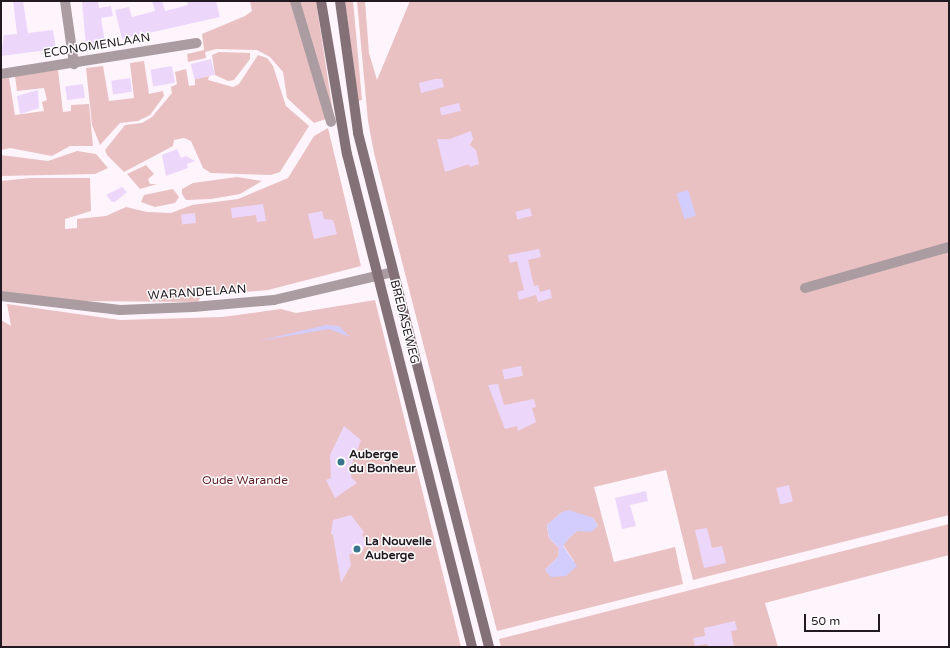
<!DOCTYPE html>
<style>
body{margin:0}
#map{position:relative;width:950px;height:648px;overflow:hidden;background:#fef4fc;font-family:"Varela Round",sans-serif}
div>[style]{position:absolute}
.green>*{inset:0;background:#e9c1c3}
.water>*{inset:0;background:#d2cdfd;transform-origin:0 0}
.building>*{inset:0;background:#ecd7fb;transform-origin:0 0}
.street>*{height:10px;margin:-5px;padding:0 5px;transform-origin:5px;border-radius:5px;background:#aa9ca1}
.secondary>*{height:10px;margin:-5px;padding:0 5px;transform-origin:5px;border-radius:5px;background:#847178}
.dots>*{width:11px;height:11px;translate:-50% -50%;box-sizing:border-box;border:2px solid #fff;border-radius:50%}
span{translate:-50% -50%;white-space:nowrap;text-align:center;line-height:1.15;-webkit-text-stroke:3px #fff;paint-order:stroke}
.street-label{font-size:12px;color:#231a21}
.poi-label{font-size:12px;color:#231a21;font-weight:700}
.left{translate:0 -50%;text-align:left}
.park-label{font-size:12px;color:#64222b}
.frame{position:absolute;inset:0;border:2px solid #231a21;pointer-events:none}
.scale{position:absolute;left:804px;top:614px;width:76px;height:18px;box-sizing:border-box;border:2px solid #231a21;border-top:0;padding-left:5px;font-size:12px;line-height:14px;white-space:nowrap;color:#231a21;-webkit-text-stroke:3px #fff;paint-order:stroke}
</style>
<div id="map">
<div class="green">
<i style="clip-path:polygon(250px 1px,292px 1px,326px 119px,314px 123px,287px 98px,283px 72px,270px 57px,257px 50px,216px 49px,205px 52px,206px 58px,188px 62px,187px 54px,204px 50px,202px 34px,245px 16px,252px 11px)"></i>
<i style="clip-path:polygon(300px 1px,316px 1px,334px 119px,319px 73px)"></i>
<i style="clip-path:polygon(345px 1px,353px 1px,362px 100px,358px 101px)"></i>
<i style="clip-path:polygon(evenodd,357px 1px,365px 1px,369px 53px,377px 80px,410px 1px,949px 1px,949px 515px,693px 580px,666px 470px,594px 487px,614px 562px,675px 547px,683px 584px,497px 631px,374px 153px,368px 121px,357px 1px,562px 512px,593px 518px,598px 526px,577px 531px,569px 538px,563px 545px,574px 561px,545px 570px,558px 557px,559px 548px,549px 538px,547px 525px,562px 512px)"></i>
<i style="clip-path:polygon(219px 52px,250px 53px,250px 59px,234px 80px,228px 81px,215px 75px,212px 55px)"></i>
<i style="clip-path:polygon(258px 55px,267px 58px,273px 66px,286px 106px,309px 126px,280px 172px,271px 175px,211px 173px,203px 168px,191px 141px,184px 138px,174px 140px,173px 146px,124px 172px,107px 155px,105px 150px,125px 125px,142px 123px,152px 117px,172px 93px,171px 87px,177px 84px,175px 72px,186px 69px,189px 86px,195px 85px,195px 79px,209px 76px,208px 80px,233px 87px,239px 84px)"></i>
<i style="clip-path:polygon(144px 61px,149px 94px,163px 91px,164px 96px,150px 115px,138px 121px,120px 123px,100px 145px,92px 125px,86px 68px,103px 66px,109px 101px,134px 98px,130px 63px)"></i>
<i style="clip-path:polygon(58px 70px,63px 112px,71px 111px,71px 105px,89px 104px,93px 146px,70px 146px,52px 156px,10px 148px,1px 150px,1px 79px,9px 78px,15px 115px,44px 111px,42px 102px,47px 100px,44px 88px,17px 91px,15px 76px)"></i>
<i style="clip-path:polygon(328px 128px,361px 266px,268px 290px,201px 296px,198px 302px,72px 301px,1px 291px,1px 181px,31px 178px,90px 178px,91px 211px,65px 219px,65px 229px,77px 228px,77px 219px,106px 216px,126px 207px,147px 212px,171px 213px,192px 205px,238px 199px,288px 178px,314px 136px)"></i>
<i style="clip-path:polygon(77px 151px,96px 154px,108px 168px,95px 174px,1px 176px,1px 155px,48px 161px)"></i>
<i style="clip-path:polygon(146px 165px,154px 174px,148px 179px,150px 184px,157px 184px,140px 189px,127px 174px)"></i>
<i style="clip-path:polygon(237px 177px,262px 181px,240px 194px,211px 199px,186px 200px,182px 194px,182px 189px,193px 183px)"></i>
<i style="clip-path:polygon(173px 189px,179px 197px,175px 203px,155px 207px,141px 202px,144px 195px)"></i>
<i style="clip-path:polygon(375px 300px,461px 647px,1px 647px,1px 320px,11px 326px,7px 304px,120px 320px,222px 317px,281px 309px,296px 313px)"></i>
<i style="clip-path:polygon(949px 524px,949px 555px,765px 603px,778px 647px,501px 647px,499px 639px)"></i>
</div>
<div class="water">
<i style="left:688px;top:190px;width:27px;height:12px;rotate:73deg"></i>
<i style="clip-path:polygon(326px 325px,339px 326px,350px 337px,329px 329px,258px 341px)"></i>
<i style="clip-path:polygon(569px 510px,593px 518px,598px 526px,591px 532px,577px 531px,569px 538px,563px 546px,577px 566px,566px 576px,551px 577px,545px 570px,558px 557px,559px 548px,549px 538px,547px 525px,562px 512px)"></i>
</div>
<div class="building">
<i style="clip-path:polygon(13px 1px,23px 1px,28px 33px,53px 30px,56px 49px,1px 56px,4px 35px,17px 34px)"></i>
<i style="clip-path:polygon(82px 1px,98px 1px,99px 8px,111px 6px,113px 16px,101px 18px,105px 43px,86px 46px)"></i>
<i style="clip-path:polygon(152px 1px,162px 1px,165px 11px,188px 5px,187px 1px,216px 1px,220px 17px,122px 39px,115px 10px,129px 7px,132px 17px,155px 11px)"></i>
<i style="left:211px;top:59px;width:16px;height:21px;rotate:76deg"></i>
<i style="left:172px;top:66px;width:17px;height:22px;rotate:80deg"></i>
<i style="left:130px;top:78px;width:14px;height:19px;rotate:82deg"></i>
<i style="clip-path:polygon(435px 79px,442px 79px,444px 87px,421px 93px,419px 83px)"></i>
<i style="left:83px;top:84px;width:14px;height:18px;rotate:82deg"></i>
<i style="clip-path:polygon(38px 90px,39px 108px,20px 114px,17px 96px)"></i>
<i style="left:459px;top:103px;width:8px;height:20px;rotate:76deg"></i>
<i style="clip-path:polygon(471px 131px,473px 139px,470px 145px,476px 150px,479px 164px,470px 167px,469px 164px,445px 172px,437px 139px,450px 139px)"></i>
<i style="clip-path:polygon(177px 149px,181px 158px,186px 156px,195px 161px,187px 164px,188px 168px,166px 176px,162px 155px)"></i>
<i style="clip-path:polygon(122px 187px,127px 192px,115px 202px,112px 202px,106px 195px)"></i>
<i style="clip-path:polygon(263px 204px,266px 221px,257px 222px,256px 215px,232px 218px,231px 208px)"></i>
<i style="left:530px;top:208px;width:8px;height:15px;rotate:76deg"></i>
<i style="clip-path:polygon(322px 211px,324px 219px,333px 220px,337px 234px,314px 239px,308px 214px)"></i>
<i style="left:195px;top:213px;width:10px;height:14px;rotate:84deg"></i>
<i style="clip-path:polygon(539px 249px,541px 257px,528px 260px,534px 286px,538px 285px,540px 292px,550px 289px,552px 298px,538px 302px,536px 295px,519px 300px,517px 292px,524px 290px,517px 261px,510px 263px,508px 255px)"></i>
<i style="left:521px;top:366px;width:10px;height:19px;rotate:79deg"></i>
<i style="clip-path:polygon(498px 384px,504px 405px,534px 399px,536px 407px,532px 408px,536px 422px,518px 431px,517px 426px,505px 429px,488px 385px)"></i>
<i style="clip-path:polygon(344px 426px,361px 440px,351px 466px,351px 477px,357px 483px,335px 498px,326px 480px,331px 478px,330px 455px)"></i>
<i style="left:789px;top:485px;width:17px;height:13px;rotate:77deg"></i>
<i style="clip-path:polygon(646px 491px,648px 501px,630px 505px,636px 526px,622px 529px,615px 498px)"></i>
<i style="clip-path:polygon(351px 515px,364px 532px,362px 534px,366px 545px,360px 553px,349px 554px,351px 565px,341px 583px,333px 535px,331px 534px,333px 520px)"></i>
<i style="clip-path:polygon(707px 528px,712px 548px,722px 546px,726px 563px,704px 568px,695px 530px)"></i>
<i style="clip-path:polygon(735px 621px,737px 630px,731px 631px,734px 647px,708px 647px,707px 644px,695px 646px,693px 638px,705px 636px,704px 628px)"></i>
</div>
<div class="street">
<i style="left:65px;top:1px;width:64px;rotate:81.9deg"></i>
<i style="left:295px;top:1px;width:126px;rotate:73.4deg"></i>
<i style="left:1px;top:74px;width:198px;rotate:-9deg"></i>
<i style="left:805px;top:288px;width:150px;rotate:-15.9deg"></i>
<i style="left:1px;top:296px;width:120px;rotate:6.7deg"></i>
<i style="left:120px;top:310px;width:73px;rotate:-2.4deg"></i>
<i style="left:193px;top:307px;width:81px;rotate:-4.9deg"></i>
<i style="left:274px;top:300px;width:122px;rotate:-13.2deg"></i>
</div>
<div class="secondary">
<i style="left:321px;top:1px;width:155px;rotate:80.4deg"></i>
<i style="left:347px;top:154px;width:509px;rotate:75.77deg"></i>
<i style="left:340px;top:1px;width:133px;rotate:82.2deg"></i>
<i style="left:358px;top:133px;width:530px;rotate:75.7deg"></i>
</div>
<div class="dots">
<i style="left:341px;top:462px;background:#38748b"></i>
<i style="left:357px;top:549px;background:#38748b"></i>
</div>
<div class="street-label">
<span style="left:97px;top:46px;rotate:-9deg">ECONOMENLAAN</span>
<span style="left:197px;top:293px;rotate:-4deg">WARANDELAAN</span>
<span style="left:404px;top:322px;rotate:76deg">BREDASEWEG</span>
</div>
<div class="poi-label">
<span class="left" style="left:349px;top:462px">Auberge<br>du Bonheur</span>
<span class="left" style="left:365px;top:549px">La Nouvelle<br>Auberge</span>
</div>
<div class="park-label">
<span style="left:245px;top:481px">Oude Warande</span>
</div>
<div class="frame"></div>
<div class="scale">50 m</div>
</div>
